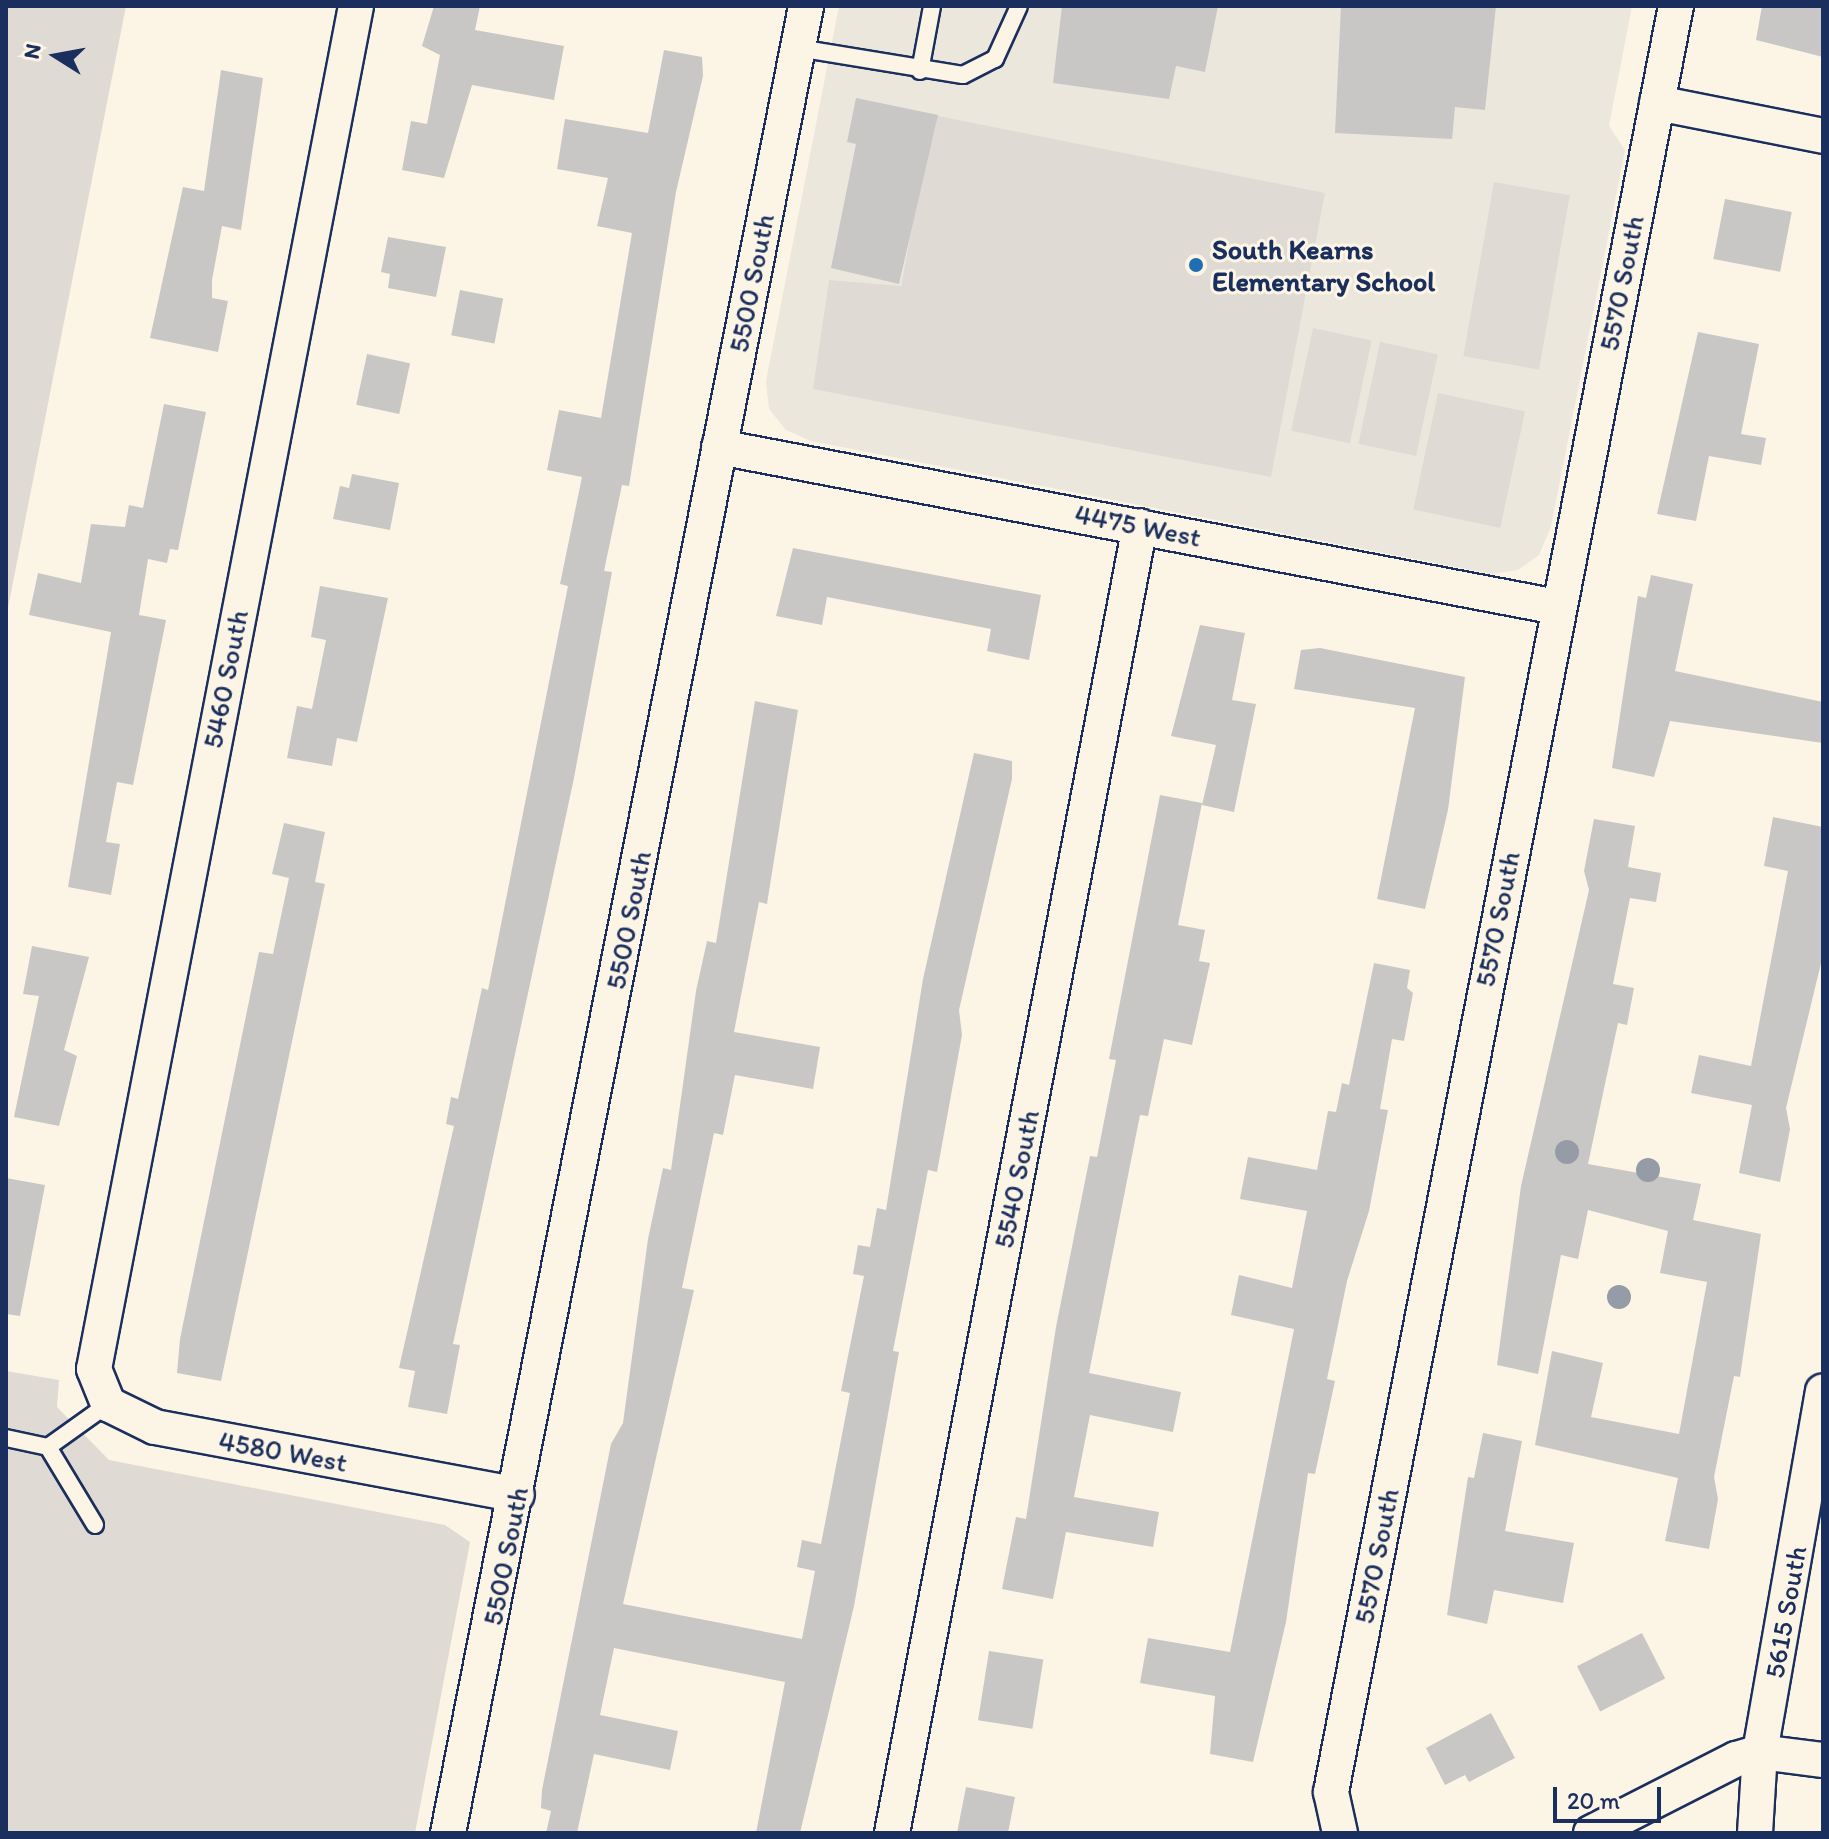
<!DOCTYPE html>
<style>
body{margin:0}
#map{position:relative;width:1829px;height:1839px;overflow:hidden;background:#fcf5e5;font-family:Itim,sans-serif}
div>[style]{position:absolute}
.built>*{inset:0;background:#ece7dc}
.green>*{inset:0;background:#dfdbd4;transform-origin:0 0}
.building>*{inset:0;background:#c8c7c6;transform-origin:0 0}
.roads{filter:drop-shadow(2px 0 #1b2f5e) drop-shadow(-2px 0 #1b2f5e) drop-shadow(0 2px #1b2f5e) drop-shadow(0 -2px #1b2f5e)}
.service>*{height:16px;margin:-8px;padding:0 8px;transform-origin:8px;border-radius:8px;background:#fcf5e5}
.minor>*{height:34px;margin:-17px;padding:0 17px;transform-origin:17px;border-radius:17px;background:#fcf5e5}
.trees>*{width:24px;height:24px;margin:-12px;border-radius:50%;background:#969ba8}
.dots>*{width:22px;height:22px;translate:-50% -50%;box-sizing:border-box;border:4px solid #fcf5e5;border-radius:50%}
span{translate:-50% -50%;white-space:nowrap;text-align:center;line-height:1.15;-webkit-text-stroke:6px #fcf5e5;paint-order:stroke}
.poi-label{font-size:28px;color:#1b2f5e;font-weight:700}
.left{translate:0 -50%;text-align:left}
.street-label{font-size:28px;color:#1b2f5e}
.frame{position:absolute;inset:0;border:8px solid #1b2f5e;pointer-events:none}
.north{position:absolute;left:16px;top:16px;width:80px;height:80px;-webkit-text-stroke:6px #fcf5e5;paint-order:stroke;rotate:281deg;font-size:22px;font-weight:700;line-height:32px;text-align:center;color:#1b2f5e}
.north::after{content:'';display:block;margin:auto;width:28px;height:36px;background:#1b2f5e;clip-path:polygon(50% 0,100% 100%,50% 72%,0 100%)}
.scale{position:absolute;left:1553px;top:1787px;width:108px;height:36px;box-sizing:border-box;border:4px solid #1b2f5e;border-top:0;padding-left:10px;font-size:24px;line-height:28px;white-space:nowrap;color:#1b2f5e;-webkit-text-stroke:6px #fcf5e5;paint-order:stroke}
</style>
<div id="map">
<div class="built">
<i style="clip-path:polygon(839px 6px,1632px 6px,1609px 126px,1625px 150px,1551px 527px,1539px 555px,1518px 570px,1492px 574px,811px 441px,786px 430px,769px 409px,766px 381px)"></i>
</div>
<div class="green">
<i style="clip-path:polygon(6px 6px,126px 6px,6px 618px)"></i>
<i style="clip-path:polygon(933px 115px,1325px 193px,1271px 477px,813px 389px,829px 280px,901px 286px)"></i>
<i style="left:1494px;top:182px;width:77px;height:177px;rotate:10deg"></i>
<i style="left:1313px;top:328px;width:60px;height:105px;rotate:12deg"></i>
<i style="left:1380px;top:342px;width:59px;height:104px;rotate:12deg"></i>
<i style="left:1438px;top:393px;width:89px;height:119px;rotate:12deg"></i>
<i style="clip-path:polygon(6px 1371px,59px 1380px,57px 1407px,109px 1460px,445px 1525px,470px 1542px,415px 1833px,6px 1833px)"></i>
</div>
<div class="building">
<i style="clip-path:polygon(434px 6px,480px 6px,475px 30px,564px 46px,554px 100px,472px 85px,444px 178px,402px 170px,411px 121px,427px 124px,440px 55px,422px 46px)"></i>
<i style="clip-path:polygon(1062px 6px,1218px 6px,1205px 72px,1176px 66px,1169px 99px,1053px 83px)"></i>
<i style="clip-path:polygon(1341px 6px,1496px 6px,1485px 110px,1455px 107px,1452px 139px,1335px 133px)"></i>
<i style="clip-path:polygon(1762px 6px,1823px 6px,1823px 57px,1756px 40px)"></i>
<i style="clip-path:polygon(664px 50px,702px 57px,703px 76px,676px 192px,629px 486px,622px 485px,604px 571px,612px 572px,574px 778px,453px 1344px,460px 1345px,447px 1414px,408px 1407px,415px 1371px,399px 1368px,454px 1126px,446px 1124px,451px 1097px,458px 1099px,482px 988px,488px 990px,568px 586px,560px 584px,582px 477px,547px 470px,559px 410px,601px 418px,632px 233px,597px 226px,608px 178px,557px 169px,565px 119px,648px 133px)"></i>
<i style="clip-path:polygon(221px 70px,263px 78px,241px 230px,222px 226px,212px 280px,212px 298px,228px 301px,218px 352px,150px 338px,183px 187px,204px 191px)"></i>
<i style="clip-path:polygon(856px 98px,938px 115px,899px 284px,831px 268px,856px 144px,847px 142px)"></i>
<i style="left:1725px;top:199px;width:68px;height:61px;rotate:11deg"></i>
<i style="clip-path:polygon(388px 237px,446px 247px,436px 297px,388px 288px,390px 274px,381px 272px)"></i>
<i style="left:460px;top:290px;width:44px;height:46px;rotate:11deg"></i>
<i style="clip-path:polygon(1698px 332px,1759px 344px,1741px 434px,1766px 438px,1761px 465px,1709px 456px,1696px 521px,1657px 514px)"></i>
<i style="left:367px;top:354px;width:44px;height:52px;rotate:12deg"></i>
<i style="clip-path:polygon(164px 404px,206px 412px,178px 550px,170px 549px,167px 563px,148px 559px,139px 615px,166px 620px,133px 785px,117px 782px,106px 842px,120px 844px,111px 895px,68px 887px,111px 632px,29px 615px,38px 573px,81px 583px,91px 524px,125px 527px,129px 505px,143px 508px)"></i>
<i style="clip-path:polygon(352px 474px,399px 483px,390px 530px,333px 519px,340px 486px,349px 488px)"></i>
<i style="clip-path:polygon(793px 548px,1041px 595px,1029px 660px,987px 651px,991px 629px,827px 597px,822px 625px,776px 616px)"></i>
<i style="clip-path:polygon(1651px 575px,1693px 584px,1675px 671px,1823px 702px,1823px 743px,1670px 721px,1654px 777px,1612px 768px,1638px 596px,1646px 598px)"></i>
<i style="clip-path:polygon(320px 586px,388px 598px,357px 742px,337px 738px,332px 766px,287px 758px,297px 706px,312px 709px,326px 640px,311px 637px)"></i>
<i style="clip-path:polygon(1200px 625px,1245px 633px,1232px 700px,1256px 704px,1234px 812px,1202px 805px,1216px 745px,1171px 736px)"></i>
<i style="clip-path:polygon(1320px 648px,1465px 677px,1448px 810px,1425px 909px,1377px 899px,1415px 708px,1294px 689px,1301px 650px)"></i>
<i style="clip-path:polygon(755px 701px,798px 710px,767px 904px,759px 902px,734px 1032px,820px 1047px,813px 1089px,735px 1075px,723px 1135px,714px 1133px,682px 1288px,694px 1290px,623px 1604px,802px 1639px,815px 1571px,797px 1567px,802px 1540px,821px 1544px,850px 1393px,841px 1391px,864px 1276px,853px 1274px,858px 1245px,870px 1247px,877px 1208px,886px 1210px,923px 979px,974px 753px,1012px 761px,1012px 779px,959px 1010px,962px 1035px,937px 1172px,928px 1170px,893px 1351px,899px 1352px,854px 1606px,800px 1833px,756px 1833px,785px 1682px,614px 1648px,600px 1715px,678px 1731px,670px 1770px,594px 1754px,577px 1833px,546px 1833px,551px 1811px,541px 1808px,542px 1790px,611px 1444px,623px 1423px,648px 1239px,663px 1168px,671px 1170px,696px 991px,707px 941px,716px 943px)"></i>
<i style="clip-path:polygon(1160px 795px,1202px 803px,1178px 925px,1205px 930px,1199px 961px,1210px 963px,1192px 1045px,1164px 1039px,1148px 1116px,1140px 1115px,1089px 1373px,1181px 1392px,1173px 1432px,1090px 1415px,1074px 1497px,1159px 1512px,1153px 1547px,1066px 1532px,1053px 1599px,1002px 1589px,1016px 1517px,1026px 1519px,1056px 1327px,1090px 1156px,1097px 1157px,1116px 1060px,1109px 1059px)"></i>
<i style="clip-path:polygon(1773px 817px,1823px 827px,1823px 955px,1786px 1108px,1790px 1129px,1780px 1182px,1739px 1173px,1752px 1105px,1691px 1093px,1699px 1055px,1751px 1066px,1788px 871px,1764px 866px)"></i>
<i style="clip-path:polygon(1594px 819px,1635px 826px,1628px 867px,1661px 873px,1656px 902px,1630px 898px,1613px 984px,1634px 988px,1627px 1025px,1618px 1023px,1588px 1164px,1701px 1184px,1693px 1220px,1761px 1234px,1740px 1377px,1734px 1376px,1714px 1477px,1718px 1499px,1709px 1549px,1665px 1541px,1678px 1478px,1535px 1445px,1552px 1351px,1603px 1363px,1591px 1417px,1679px 1434px,1707px 1282px,1660px 1273px,1668px 1231px,1588px 1210px,1578px 1259px,1561px 1255px,1538px 1374px,1497px 1365px,1521px 1186px,1589px 890px,1584px 871px)"></i>
<i style="clip-path:polygon(284px 823px,325px 832px,315px 882px,325px 884px,221px 1381px,177px 1373px,180px 1339px,259px 952px,273px 954px,289px 878px,272px 874px)"></i>
<i style="clip-path:polygon(32px 946px,89px 957px,64px 1050px,77px 1056px,59px 1126px,14px 1117px,39px 996px,23px 994px)"></i>
<i style="clip-path:polygon(1374px 963px,1410px 970px,1407px 988px,1413px 993px,1404px 1041px,1392px 1039px,1380px 1109px,1388px 1110px,1369px 1211px,1347px 1281px,1327px 1379px,1335px 1381px,1315px 1474px,1308px 1473px,1286px 1622px,1253px 1762px,1210px 1754px,1215px 1696px,1140px 1683px,1148px 1638px,1230px 1652px,1294px 1329px,1231px 1315px,1239px 1275px,1292px 1288px,1307px 1211px,1240px 1199px,1248px 1157px,1317px 1170px,1328px 1111px,1336px 1112px,1342px 1083px,1349px 1085px)"></i>
<i style="clip-path:polygon(6px 1178px,45px 1185px,20px 1316px,6px 1314px)"></i>
<i style="clip-path:polygon(1483px 1433px,1522px 1441px,1505px 1531px,1574px 1543px,1563px 1603px,1494px 1590px,1487px 1624px,1447px 1615px,1468px 1477px,1474px 1478px)"></i>
<i style="left:1642px;top:1633px;width:51px;height:73px;rotate:63deg"></i>
<i style="left:989px;top:1651px;width:55px;height:70px;rotate:9deg"></i>
<i style="clip-path:polygon(1491px 1713px,1515px 1758px,1469px 1782px,1465px 1775px,1445px 1785px,1426px 1748px)"></i>
<i style="clip-path:polygon(966px 1787px,1015px 1797px,1008px 1833px,957px 1833px)"></i>
</div>
<div class="roads">
<div class="service">
<i style="left:798px;top:48px;width:167px;rotate:9.3deg"></i>
<i style="left:963px;top:75px;width:36px;rotate:-27deg"></i>
<i style="left:995px;top:59px;width:58px;rotate:-65.6deg"></i>
<i style="left:920px;top:71px;width:66px;rotate:-79.5deg"></i>
<i style="left:6px;top:1438px;width:43px;rotate:12.1deg"></i>
<i style="left:48px;top:1447px;width:91px;rotate:58.9deg"></i>
<i style="left:48px;top:1447px;width:74px;rotate:-35.6deg"></i>
</div>
<div class="minor">
<i style="left:356px;top:6px;width:1388px;rotate:100.88deg"></i>
<i style="left:94px;top:1369px;width:38px;rotate:68deg"></i>
<i style="left:108px;top:1404px;width:52px;rotate:26.1deg"></i>
<i style="left:155px;top:1427px;width:368px;rotate:10.6deg"></i>
<i style="left:1657px;top:103px;width:169px;rotate:11.2deg"></i>
<i style="left:719px;top:447px;width:853px;rotate:10.81deg"></i>
<i style="left:448px;top:1833px;width:1862px;rotate:-78.91deg"></i>
<i style="left:892px;top:1833px;width:1330px;rotate:-79.26deg"></i>
<i style="left:1340px;top:1833px;width:42px;rotate:-102.4deg"></i>
<i style="left:1331px;top:1792px;width:1819px;rotate:-79.07deg"></i>
<i style="left:1591px;top:1833px;width:163px;rotate:-27deg"></i>
<i style="left:1736px;top:1759px;width:25px;rotate:-16deg"></i>
<i style="left:1760px;top:1752px;width:64px;rotate:7.2deg"></i>
<i style="left:1755px;top:1833px;width:81px;rotate:-86.5deg"></i>
<i style="left:1760px;top:1752px;width:366px;rotate:-80.1deg"></i>
</div>
</div>
<div class="trees">
<i style="left:1567px;top:1152px"></i>
<i style="left:1648px;top:1170px"></i>
<i style="left:1619px;top:1297px"></i>
</div>
<div class="dots">
<i style="left:1196px;top:265px;background:#1f6fb2"></i>
</div>
<div class="poi-label">
<span class="left" style="left:1212px;top:265px">South Kearns<br>Elementary School</span>
</div>
<div class="street-label">
<span style="left:751px;top:283px;rotate:-79deg">5500 South</span>
<span style="left:1621px;top:283px;rotate:-79deg">5570 South</span>
<span style="left:1138px;top:525px;rotate:11deg">4475 West</span>
<span style="left:225px;top:679px;rotate:-79deg">5460 South</span>
<span style="left:1497px;top:919px;rotate:-79deg">5570 South</span>
<span style="left:628px;top:920px;rotate:-79deg">5500 South</span>
<span style="left:1016px;top:1179px;rotate:-79deg">5540 South</span>
<span style="left:283px;top:1451px;rotate:10deg">4580 West</span>
<span style="left:505px;top:1556px;rotate:-79deg">5500 South</span>
<span style="left:1376px;top:1556px;rotate:-79deg">5570 South</span>
<span style="left:1785px;top:1612px;rotate:-80deg">5615 South</span>
</div>
<div class="frame"></div>
<div class="north">N</div>
<div class="scale">20 m</div>
</div>
